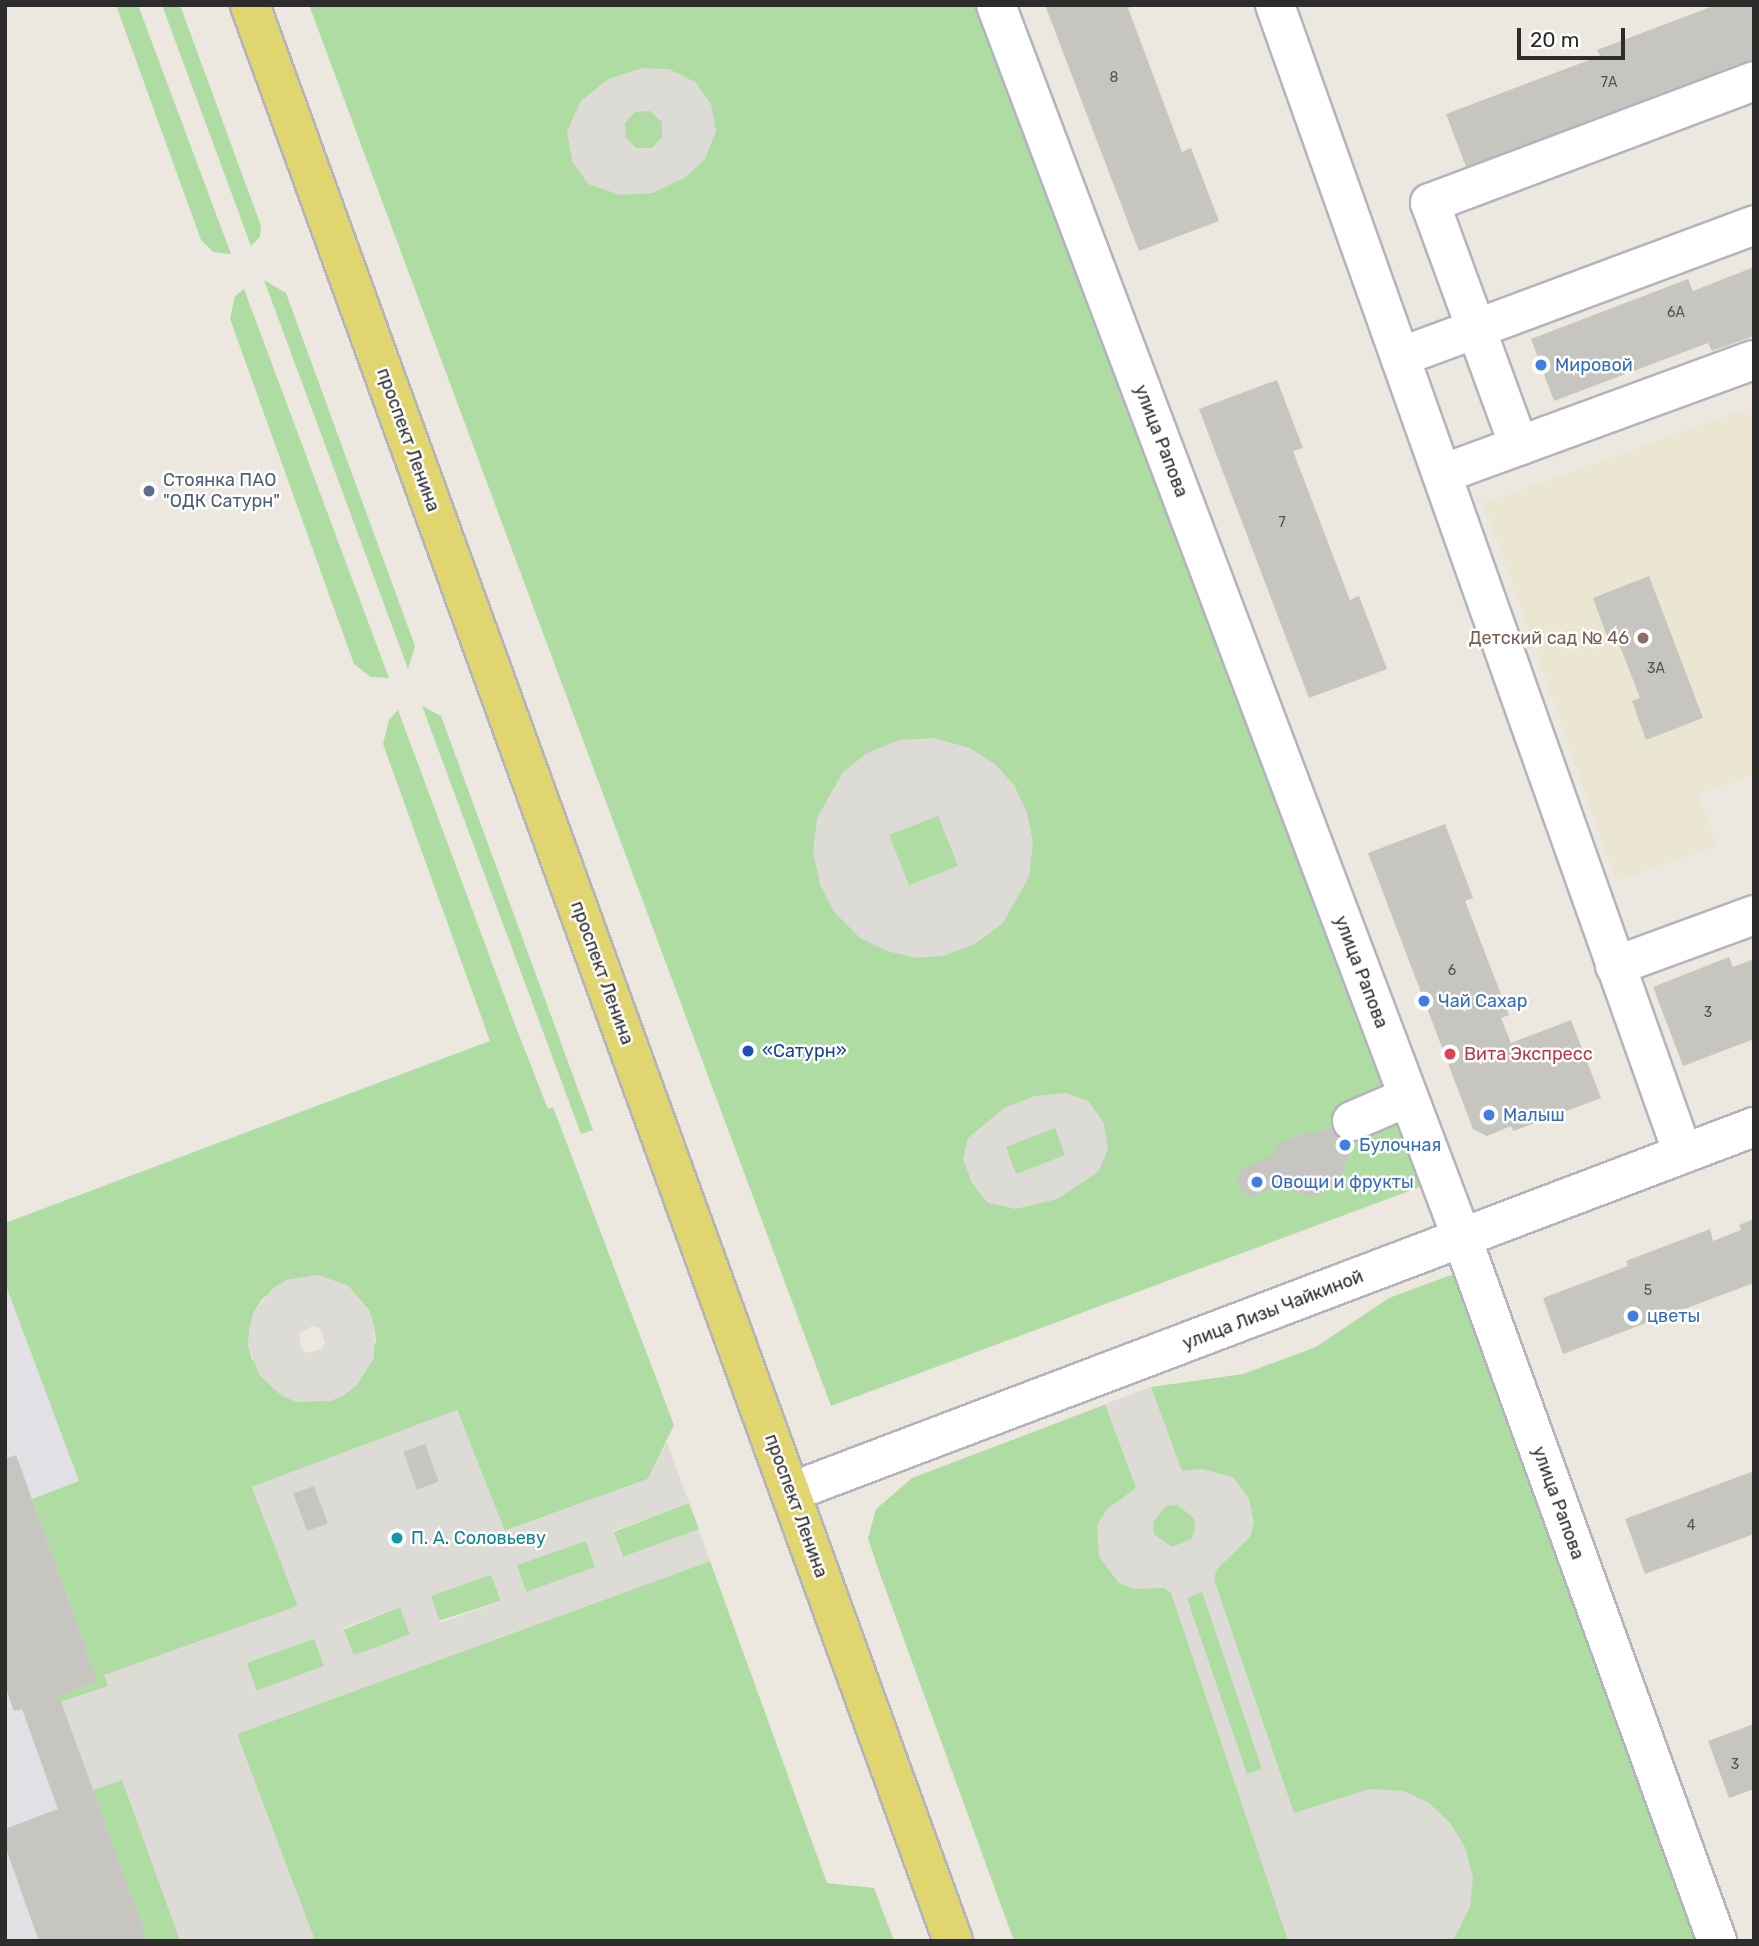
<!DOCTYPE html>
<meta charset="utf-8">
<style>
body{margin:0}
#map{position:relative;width:1759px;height:1946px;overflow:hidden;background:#ece8e0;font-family:Rubik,sans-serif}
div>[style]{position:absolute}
.industrial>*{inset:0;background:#e2dfe5}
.education>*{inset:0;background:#ebe6d1}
.green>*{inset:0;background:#afdca3;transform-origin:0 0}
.plaza>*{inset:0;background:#dcdbd6}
.building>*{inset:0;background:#c7c5bf;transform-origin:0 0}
.roads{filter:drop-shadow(2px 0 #b3b4be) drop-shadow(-2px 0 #b3b4be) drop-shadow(0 2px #b3b4be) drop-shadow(0 -2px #b3b4be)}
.minor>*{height:38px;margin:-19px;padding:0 19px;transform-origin:19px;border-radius:19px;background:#fff}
.major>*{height:38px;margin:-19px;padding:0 19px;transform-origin:19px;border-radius:19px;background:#e1d56f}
.dots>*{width:19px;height:19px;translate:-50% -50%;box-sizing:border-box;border:4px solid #fff;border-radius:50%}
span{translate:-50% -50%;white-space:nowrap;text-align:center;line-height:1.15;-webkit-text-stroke:5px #fff;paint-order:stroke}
.number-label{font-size:14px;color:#535251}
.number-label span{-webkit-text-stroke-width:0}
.shop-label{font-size:18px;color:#366cbe}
.left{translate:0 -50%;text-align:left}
.street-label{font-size:18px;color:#2c2c2c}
.service-label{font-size:18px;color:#4e5e75}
.education-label{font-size:18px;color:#785e54}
.right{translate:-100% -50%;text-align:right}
.transit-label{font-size:18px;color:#164399}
.health-label{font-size:18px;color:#be3a42}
.culture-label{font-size:18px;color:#0d838f}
.frame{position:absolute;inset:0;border:7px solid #2c2c2c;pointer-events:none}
.scale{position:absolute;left:1517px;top:28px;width:108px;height:32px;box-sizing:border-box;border:4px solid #2c2c2c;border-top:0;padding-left:9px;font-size:21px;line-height:24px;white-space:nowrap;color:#2c2c2c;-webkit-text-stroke:5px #fff;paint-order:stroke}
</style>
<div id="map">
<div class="industrial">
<i style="clip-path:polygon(5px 1283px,79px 1481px,32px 1499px,98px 1681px,59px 1696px,148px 1941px,5px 1941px)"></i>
</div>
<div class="education">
<i style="clip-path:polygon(1754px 406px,1754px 774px,1699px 795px,1717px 846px,1616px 881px,1484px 503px)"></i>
</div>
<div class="green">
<i style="clip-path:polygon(116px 5px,138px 5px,231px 254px,213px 252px,201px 240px)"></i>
<i style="clip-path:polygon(162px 5px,180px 5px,261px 226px,260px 237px,251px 246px)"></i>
<i style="clip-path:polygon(309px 5px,983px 5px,1425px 1185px,831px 1406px)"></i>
<i style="clip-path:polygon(264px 280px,286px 293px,415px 646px,408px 669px)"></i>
<i style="clip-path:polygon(244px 289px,389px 678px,371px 677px,354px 664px,230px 319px,235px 296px)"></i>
<i style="clip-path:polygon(422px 706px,441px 716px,593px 1130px,581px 1134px)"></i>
<i style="clip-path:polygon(evenodd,398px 710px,517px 1030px,548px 1109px,553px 1107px,674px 1425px,648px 1479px,504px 1531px,457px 1410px,252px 1487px,298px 1606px,105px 1675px,109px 1686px,61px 1702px,59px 1696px,98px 1681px,32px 1499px,79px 1481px,5px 1283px,5px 1223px,490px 1041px,383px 744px,389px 720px,398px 710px,318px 1275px,348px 1286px,369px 1310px,374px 1326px,376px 1342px,344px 1395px,330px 1401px,252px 1360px,248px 1345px,253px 1314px,262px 1299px,287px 1280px,318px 1275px)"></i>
<i style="clip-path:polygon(1451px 1275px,1458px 1278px,1701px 1941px,1014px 1941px,876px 1563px,868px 1538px,876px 1509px,912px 1478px,1151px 1387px,1243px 1374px,1316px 1347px,1389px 1298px)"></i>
<i style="left:689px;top:1503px;width:28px;height:81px;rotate:69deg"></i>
<i style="left:586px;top:1540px;width:29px;height:74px;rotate:70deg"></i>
<i style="clip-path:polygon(710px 1561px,827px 1883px,874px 1888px,894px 1941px,315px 1941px,236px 1734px)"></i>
<i style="left:492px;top:1574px;width:28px;height:65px;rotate:72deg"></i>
<i style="left:400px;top:1607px;width:29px;height:61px;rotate:68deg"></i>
<i style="left:314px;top:1638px;width:30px;height:72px;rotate:70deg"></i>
<i style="left:122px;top:1779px;width:172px;height:31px;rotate:70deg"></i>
</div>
<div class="plaza">
<i style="clip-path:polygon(evenodd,643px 68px,669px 69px,695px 82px,711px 104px,716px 131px,705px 159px,686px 177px,653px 193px,620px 195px,588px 184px,572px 161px,567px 131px,581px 101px,608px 79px,643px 68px,650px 111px,662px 122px,662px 137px,652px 148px,636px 148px,626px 138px,625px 123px,635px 112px,650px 111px)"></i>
<i style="clip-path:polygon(evenodd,934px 738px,970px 748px,996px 765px,1014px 785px,1027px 812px,1033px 843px,1029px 877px,1003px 923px,975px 944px,943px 956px,916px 958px,887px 951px,860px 938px,835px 913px,820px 885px,813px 851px,817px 818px,843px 772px,867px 753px,899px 740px,934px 738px,938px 816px,958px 866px,909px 885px,889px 835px,938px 816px)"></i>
<i style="clip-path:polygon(evenodd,1066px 1093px,1088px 1101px,1104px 1123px,1108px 1150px,1098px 1172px,1057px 1199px,1016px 1209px,988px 1203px,972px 1183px,963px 1159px,968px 1138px,1004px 1108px,1035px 1096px,1066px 1093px,1055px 1128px,1065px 1155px,1016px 1174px,1006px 1147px,1055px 1128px)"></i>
<i style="clip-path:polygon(evenodd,318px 1275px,348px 1286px,369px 1310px,374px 1326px,374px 1358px,357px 1385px,344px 1395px,330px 1401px,297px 1402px,282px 1396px,259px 1375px,248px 1345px,249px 1329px,253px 1314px,273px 1288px,287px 1280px,318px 1275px,312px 1326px,320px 1328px,325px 1342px,322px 1349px,307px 1353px,301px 1348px,299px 1334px,312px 1326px)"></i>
<i style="clip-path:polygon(evenodd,1151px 1387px,1182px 1471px,1202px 1469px,1233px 1477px,1249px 1498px,1254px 1522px,1250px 1537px,1217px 1569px,1214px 1579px,1294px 1813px,1369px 1789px,1404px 1791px,1429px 1803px,1451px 1824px,1465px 1847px,1473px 1877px,1470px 1907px,1453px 1941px,1288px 1941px,1171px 1593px,1164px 1588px,1135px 1589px,1119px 1583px,1099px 1557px,1097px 1525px,1107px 1509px,1136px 1488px,1105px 1404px,1151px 1387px,1177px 1505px,1194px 1518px,1195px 1530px,1191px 1539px,1172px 1547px,1154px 1534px,1153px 1522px,1166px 1506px,1177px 1505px,1151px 1387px,1202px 1592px,1262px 1769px,1247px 1774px,1187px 1598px,1202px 1592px)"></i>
<i style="clip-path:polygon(evenodd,457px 1410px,505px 1531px,648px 1479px,667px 1442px,689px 1503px,613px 1531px,622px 1557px,699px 1529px,710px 1561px,237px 1734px,315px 1941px,180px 1941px,122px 1780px,93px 1790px,61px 1702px,108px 1686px,104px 1675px,298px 1606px,252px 1487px,457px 1410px,586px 1541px,595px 1567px,526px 1592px,517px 1565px,586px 1541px,457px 1410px,491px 1575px,501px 1601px,440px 1623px,431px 1596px,491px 1575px,457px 1410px,400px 1607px,410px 1635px,354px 1655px,343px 1628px,400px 1607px,457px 1410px,314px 1639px,324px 1666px,256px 1691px,246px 1663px,314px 1639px)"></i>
</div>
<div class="building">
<i style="clip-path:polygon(1045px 5px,1135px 5px,1128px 8px,1182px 152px,1191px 148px,1219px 221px,1139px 251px)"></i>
<i style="clip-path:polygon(1716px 5px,1754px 5px,1754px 59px,1623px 108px,1627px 116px,1469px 175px,1446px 114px,1600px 56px,1597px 50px)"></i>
<i style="clip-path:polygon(1754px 267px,1754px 336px,1712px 351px,1708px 343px,1554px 401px,1531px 339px,1688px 279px,1693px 291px)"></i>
<i style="clip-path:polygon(1277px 380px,1303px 448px,1293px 451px,1350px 600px,1359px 596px,1387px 669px,1309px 698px,1199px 409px)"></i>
<i style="clip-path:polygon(1649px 576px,1703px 718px,1646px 740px,1632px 701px,1640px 698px,1616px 636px,1608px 639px,1593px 598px)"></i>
<i style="clip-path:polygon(1445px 824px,1473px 898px,1465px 901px,1509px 1015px,1501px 1018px,1511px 1043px,1571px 1020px,1601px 1098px,1513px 1131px,1511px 1126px,1487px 1136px,1473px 1129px,1368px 853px)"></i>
<i style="clip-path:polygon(1729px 957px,1733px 967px,1754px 959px,1754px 1039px,1683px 1066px,1653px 987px)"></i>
<i style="clip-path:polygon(1331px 1128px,1350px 1138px,1353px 1146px,1336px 1188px,1312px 1197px,1278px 1186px,1253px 1197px,1243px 1193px,1237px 1178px,1242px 1169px,1274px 1155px,1279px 1144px,1307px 1132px,1316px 1134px)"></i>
<i style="clip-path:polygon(1754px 1219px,1754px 1283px,1563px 1354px,1543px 1298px,1628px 1266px,1626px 1261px,1710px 1229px,1713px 1241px,1741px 1230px,1739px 1225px)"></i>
<i style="left:425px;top:1444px;width:40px;height:23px;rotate:70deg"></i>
<i style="clip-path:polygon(16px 1455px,98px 1681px,59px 1696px,148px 1941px,39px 1941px,5px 1846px,5px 1829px,58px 1809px,22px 1709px,14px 1711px,5px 1686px,5px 1459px)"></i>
<i style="clip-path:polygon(1754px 1471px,1754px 1534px,1645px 1574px,1625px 1519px)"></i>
<i style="left:314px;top:1486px;width:40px;height:22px;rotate:70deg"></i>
<i style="clip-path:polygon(1754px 1724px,1754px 1789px,1729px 1798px,1708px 1741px)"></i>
</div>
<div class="roads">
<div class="minor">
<i style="left:996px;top:5px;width:1318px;rotate:69.3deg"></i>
<i style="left:1462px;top:1238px;width:748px;rotate:70.06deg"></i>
<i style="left:1275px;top:5px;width:1219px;rotate:70.45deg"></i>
<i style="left:1400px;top:357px;width:378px;rotate:-20.4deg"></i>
<i style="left:1519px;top:446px;width:259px;rotate:-110.1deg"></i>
<i style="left:1430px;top:203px;width:346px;rotate:-20.6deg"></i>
<i style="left:1442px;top:474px;width:332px;rotate:-20.1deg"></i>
<i style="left:1615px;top:966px;width:148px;rotate:-20.1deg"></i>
<i style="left:1352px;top:1121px;width:61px;rotate:-23.2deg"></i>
<i style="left:791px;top:1492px;width:1030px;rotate:-20.76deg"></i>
</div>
<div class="major">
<i style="left:250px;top:5px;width:2060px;rotate:70.04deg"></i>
</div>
</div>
<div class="dots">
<i style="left:1541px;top:365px;background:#3f7fe0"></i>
<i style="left:149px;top:491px;background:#5c6f8a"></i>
<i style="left:1643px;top:638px;background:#8d6e63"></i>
<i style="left:1424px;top:1001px;background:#3f7fe0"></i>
<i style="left:748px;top:1051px;background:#1a4fb4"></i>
<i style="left:1450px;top:1054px;background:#e0444e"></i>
<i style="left:1489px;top:1115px;background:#3f7fe0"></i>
<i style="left:1345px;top:1145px;background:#3f7fe0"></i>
<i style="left:1257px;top:1182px;background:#3f7fe0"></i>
<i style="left:1633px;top:1316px;background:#3f7fe0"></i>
<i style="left:397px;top:1538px;background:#0f9aa8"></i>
</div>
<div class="number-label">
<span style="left:1114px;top:78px">8</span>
<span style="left:1609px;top:83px">7А</span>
<span style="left:1676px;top:313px">6А</span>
<span style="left:1282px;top:523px">7</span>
<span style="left:1656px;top:669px">3А</span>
<span style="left:1452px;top:971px">6</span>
<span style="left:1708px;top:1013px">3</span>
<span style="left:1648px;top:1291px">5</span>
<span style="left:1691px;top:1526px">4</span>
<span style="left:1735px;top:1765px">3</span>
</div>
<div class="shop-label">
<span class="left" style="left:1555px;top:365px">Мировой</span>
<span class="left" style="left:1438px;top:1001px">Чай Сахар</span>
<span class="left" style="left:1503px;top:1115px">Малыш</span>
<span class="left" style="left:1359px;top:1145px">Булочная</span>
<span class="left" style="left:1271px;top:1182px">Овощи и фрукты</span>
<span class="left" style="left:1647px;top:1316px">цветы</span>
</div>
<div class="street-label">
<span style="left:408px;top:440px;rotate:70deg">проспект Ленина</span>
<span style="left:1161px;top:441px;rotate:69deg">улица Рапова</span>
<span style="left:1361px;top:972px;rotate:69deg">улица Рапова</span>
<span style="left:602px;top:973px;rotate:70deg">проспект Ленина</span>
<span style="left:1273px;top:1310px;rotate:-21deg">улица Лизы Чайкиной</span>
<span style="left:1558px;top:1503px;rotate:70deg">улица Рапова</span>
<span style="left:796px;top:1506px;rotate:70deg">проспект Ленина</span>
</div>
<div class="service-label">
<span class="left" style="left:163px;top:491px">Стоянка ПАО<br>"ОДК Сатурн"</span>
</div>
<div class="education-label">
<span class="right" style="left:1629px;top:638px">Детский сад № 46</span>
</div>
<div class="transit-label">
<span class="left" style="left:762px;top:1051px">«Сатурн»</span>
</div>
<div class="health-label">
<span class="left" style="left:1464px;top:1054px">Вита Экспресс</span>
</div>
<div class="culture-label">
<span class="left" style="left:411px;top:1538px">П. А. Соловьеву</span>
</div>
<div class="frame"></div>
<div class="scale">20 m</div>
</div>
